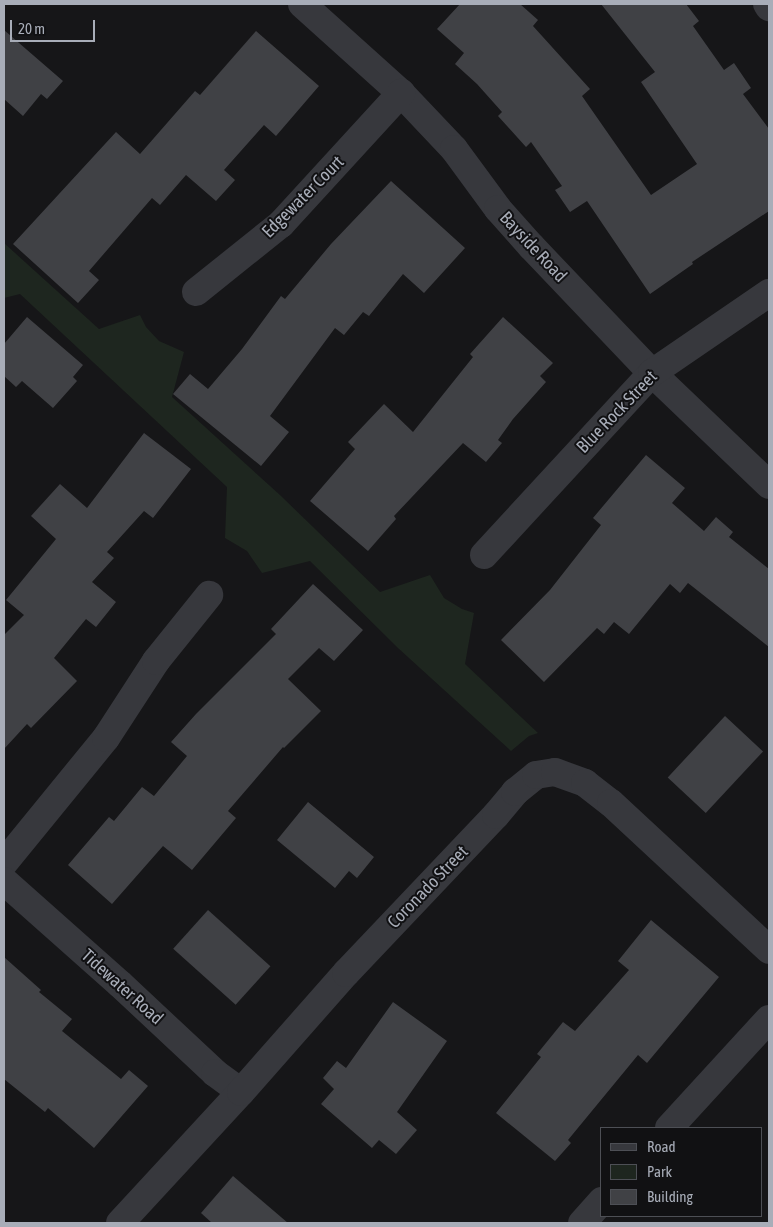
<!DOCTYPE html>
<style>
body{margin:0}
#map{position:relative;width:773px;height:1227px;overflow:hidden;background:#161618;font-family:"Asap Condensed",sans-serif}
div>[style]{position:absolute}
.green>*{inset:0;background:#1e261f}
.building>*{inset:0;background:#404145;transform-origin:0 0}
.minor>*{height:28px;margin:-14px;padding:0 14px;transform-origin:14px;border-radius:14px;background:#37383d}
span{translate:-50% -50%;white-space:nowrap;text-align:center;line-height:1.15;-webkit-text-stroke:4px #111113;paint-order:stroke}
.street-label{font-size:18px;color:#a8adb8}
.frame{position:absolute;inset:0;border:5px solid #a8adb8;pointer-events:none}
.legend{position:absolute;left:600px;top:1127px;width:162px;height:90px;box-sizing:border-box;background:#111113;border:1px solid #4d4f55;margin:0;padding:6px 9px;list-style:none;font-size:15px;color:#a8adb8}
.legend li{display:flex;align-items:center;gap:10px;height:25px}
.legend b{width:25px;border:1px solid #4d4f55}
.scale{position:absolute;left:10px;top:20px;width:85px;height:22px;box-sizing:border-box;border:2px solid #a8adb8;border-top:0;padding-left:6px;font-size:15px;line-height:18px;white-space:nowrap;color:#a8adb8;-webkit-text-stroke:4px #111113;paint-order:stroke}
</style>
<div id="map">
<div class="green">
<i style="clip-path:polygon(4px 243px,99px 329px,140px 315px,146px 327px,159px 341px,184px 352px,172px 397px,280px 495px,380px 592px,430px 575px,444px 598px,462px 609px,474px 613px,465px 664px,538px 733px,529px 736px,511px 751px,398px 648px,310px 561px,262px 573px,247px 551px,225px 538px,227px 487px,20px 294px,4px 298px)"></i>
</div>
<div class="building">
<i style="clip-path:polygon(460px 4px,520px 4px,538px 20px,533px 26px,590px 89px,582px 96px,651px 195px,697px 164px,641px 82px,655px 72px,601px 4px,686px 4px,699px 21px,693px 26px,724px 70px,734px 63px,751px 88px,743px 94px,769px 129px,769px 211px,692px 262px,693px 264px,650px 294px,587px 201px,570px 212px,555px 190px,562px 186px,531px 142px,526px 147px,498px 116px,502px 112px,477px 84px,455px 64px,464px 53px,437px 29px)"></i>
<i style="clip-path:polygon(4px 30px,63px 81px,47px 99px,41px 94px,23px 116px,4px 99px)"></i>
<i style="clip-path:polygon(256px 31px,319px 86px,276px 136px,264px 125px,224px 170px,235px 180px,216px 201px,186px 175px,160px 205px,152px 198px,89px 271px,99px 280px,78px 303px,13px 244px,116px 132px,140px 154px,195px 91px,200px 95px)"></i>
<i style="clip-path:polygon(391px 181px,465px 248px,424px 293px,403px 274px,369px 316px,363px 312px,344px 335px,335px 328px,270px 416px,289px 432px,261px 466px,173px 394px,190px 374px,208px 389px,242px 349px,281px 296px,285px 299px,331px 244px)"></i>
<i style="clip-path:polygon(27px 317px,83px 365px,73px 377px,77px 381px,53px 408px,22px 381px,16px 387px,4px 376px,4px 344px)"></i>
<i style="clip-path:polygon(503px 317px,553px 363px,540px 376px,546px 382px,513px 419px,498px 440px,502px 443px,486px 462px,463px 443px,394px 516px,396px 519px,368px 551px,310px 501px,355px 449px,348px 442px,384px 404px,413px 432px,473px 357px,470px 354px)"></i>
<i style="clip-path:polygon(144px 433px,191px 469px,153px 518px,144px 511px,107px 552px,114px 558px,92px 582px,116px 602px,96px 627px,86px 619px,54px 658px,77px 681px,31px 728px,27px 724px,4px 749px,4px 635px,24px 615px,6px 600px,56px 539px,31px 516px,60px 484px,87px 508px)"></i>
<i style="clip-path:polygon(646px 455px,685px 488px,672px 503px,704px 531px,716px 517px,733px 532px,729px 537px,769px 569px,769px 647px,688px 583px,680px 593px,670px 584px,629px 634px,614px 622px,604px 634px,597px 628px,544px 682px,501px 640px,550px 590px,601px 525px,593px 518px)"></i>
<i style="clip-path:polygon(313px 584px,363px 630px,334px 661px,319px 648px,288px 679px,321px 711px,284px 748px,283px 747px,228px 811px,236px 818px,192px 870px,163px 846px,112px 904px,68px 865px,109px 817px,114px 821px,142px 787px,154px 796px,187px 756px,171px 742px,196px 714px,276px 634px,271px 629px)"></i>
<i style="left:725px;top:716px;width:52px;height:84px;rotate:43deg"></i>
<i style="clip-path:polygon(308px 802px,374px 857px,357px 878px,349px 871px,335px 888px,277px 840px)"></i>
<i style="left:208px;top:910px;width:84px;height:52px;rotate:42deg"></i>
<i style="clip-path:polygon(651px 920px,719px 977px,647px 1063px,638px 1055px,568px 1140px,571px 1143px,555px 1161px,496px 1113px,541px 1057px,537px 1054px,563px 1022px,575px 1031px,629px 970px,618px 961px)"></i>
<i style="clip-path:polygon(4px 957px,41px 990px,39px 992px,72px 1019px,62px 1031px,121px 1079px,129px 1070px,148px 1086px,94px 1148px,48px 1108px,45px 1112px,4px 1079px)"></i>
<i style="clip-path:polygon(393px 1002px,447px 1041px,397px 1112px,417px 1130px,396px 1154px,379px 1140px,372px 1148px,321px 1104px,334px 1089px,323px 1078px,337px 1061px,346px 1068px)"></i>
<i style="clip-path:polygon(233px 1176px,288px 1223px,212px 1223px,201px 1213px)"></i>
</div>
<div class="minor">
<i style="left:302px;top:4px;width:133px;rotate:42deg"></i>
<i style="left:401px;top:93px;width:77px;rotate:46.6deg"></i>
<i style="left:454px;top:149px;width:74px;rotate:53.7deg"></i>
<i style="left:498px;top:209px;width:50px;rotate:48.3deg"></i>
<i style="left:531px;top:246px;width:175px;rotate:46.4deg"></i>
<i style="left:652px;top:373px;width:162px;rotate:43.7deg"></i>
<i style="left:767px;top:4px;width:4px;rotate:56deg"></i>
<i style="left:196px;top:292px;width:109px;rotate:-38.7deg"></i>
<i style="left:281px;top:224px;width:178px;rotate:-47.5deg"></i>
<i style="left:484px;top:555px;width:248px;rotate:-47.3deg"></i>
<i style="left:652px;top:373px;width:142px;rotate:-34.4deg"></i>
<i style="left:4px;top:863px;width:161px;rotate:-50.8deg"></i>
<i style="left:106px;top:738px;width:92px;rotate:-57deg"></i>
<i style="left:156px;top:661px;width:85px;rotate:-51.2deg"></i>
<i style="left:4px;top:881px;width:155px;rotate:41.6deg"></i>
<i style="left:120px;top:984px;width:130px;rotate:43.1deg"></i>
<i style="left:215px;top:1073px;width:32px;rotate:36deg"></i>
<i style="left:669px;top:1128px;width:148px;rotate:-47.5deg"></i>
<i style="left:120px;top:1223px;width:178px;rotate:-47.3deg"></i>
<i style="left:241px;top:1092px;width:159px;rotate:-48.6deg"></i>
<i style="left:346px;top:973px;width:218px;rotate:-46.5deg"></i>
<i style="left:496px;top:815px;width:30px;rotate:-50deg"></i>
<i style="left:515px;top:792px;width:27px;rotate:-39deg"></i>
<i style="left:536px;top:775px;width:19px;rotate:-9deg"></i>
<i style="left:555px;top:772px;width:32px;rotate:20deg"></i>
<i style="left:585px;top:783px;width:33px;rotate:38deg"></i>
<i style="left:611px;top:803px;width:216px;rotate:42.9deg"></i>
<i style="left:582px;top:1223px;width:30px;rotate:-48deg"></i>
</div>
<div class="street-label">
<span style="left:303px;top:197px;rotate:-45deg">Edgewater Court</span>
<span style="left:533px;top:247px;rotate:47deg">Bayside Road</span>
<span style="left:617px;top:412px;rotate:-46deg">Blue Rock Street</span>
<span style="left:428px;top:887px;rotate:-46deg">Coronado Street</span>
<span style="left:122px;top:987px;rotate:42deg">Tidewater Road</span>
</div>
<div class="frame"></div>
<ul class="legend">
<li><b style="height:6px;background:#37383d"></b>Road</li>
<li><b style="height:14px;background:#1e261f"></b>Park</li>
<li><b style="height:14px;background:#404145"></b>Building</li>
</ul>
<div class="scale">20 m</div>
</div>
